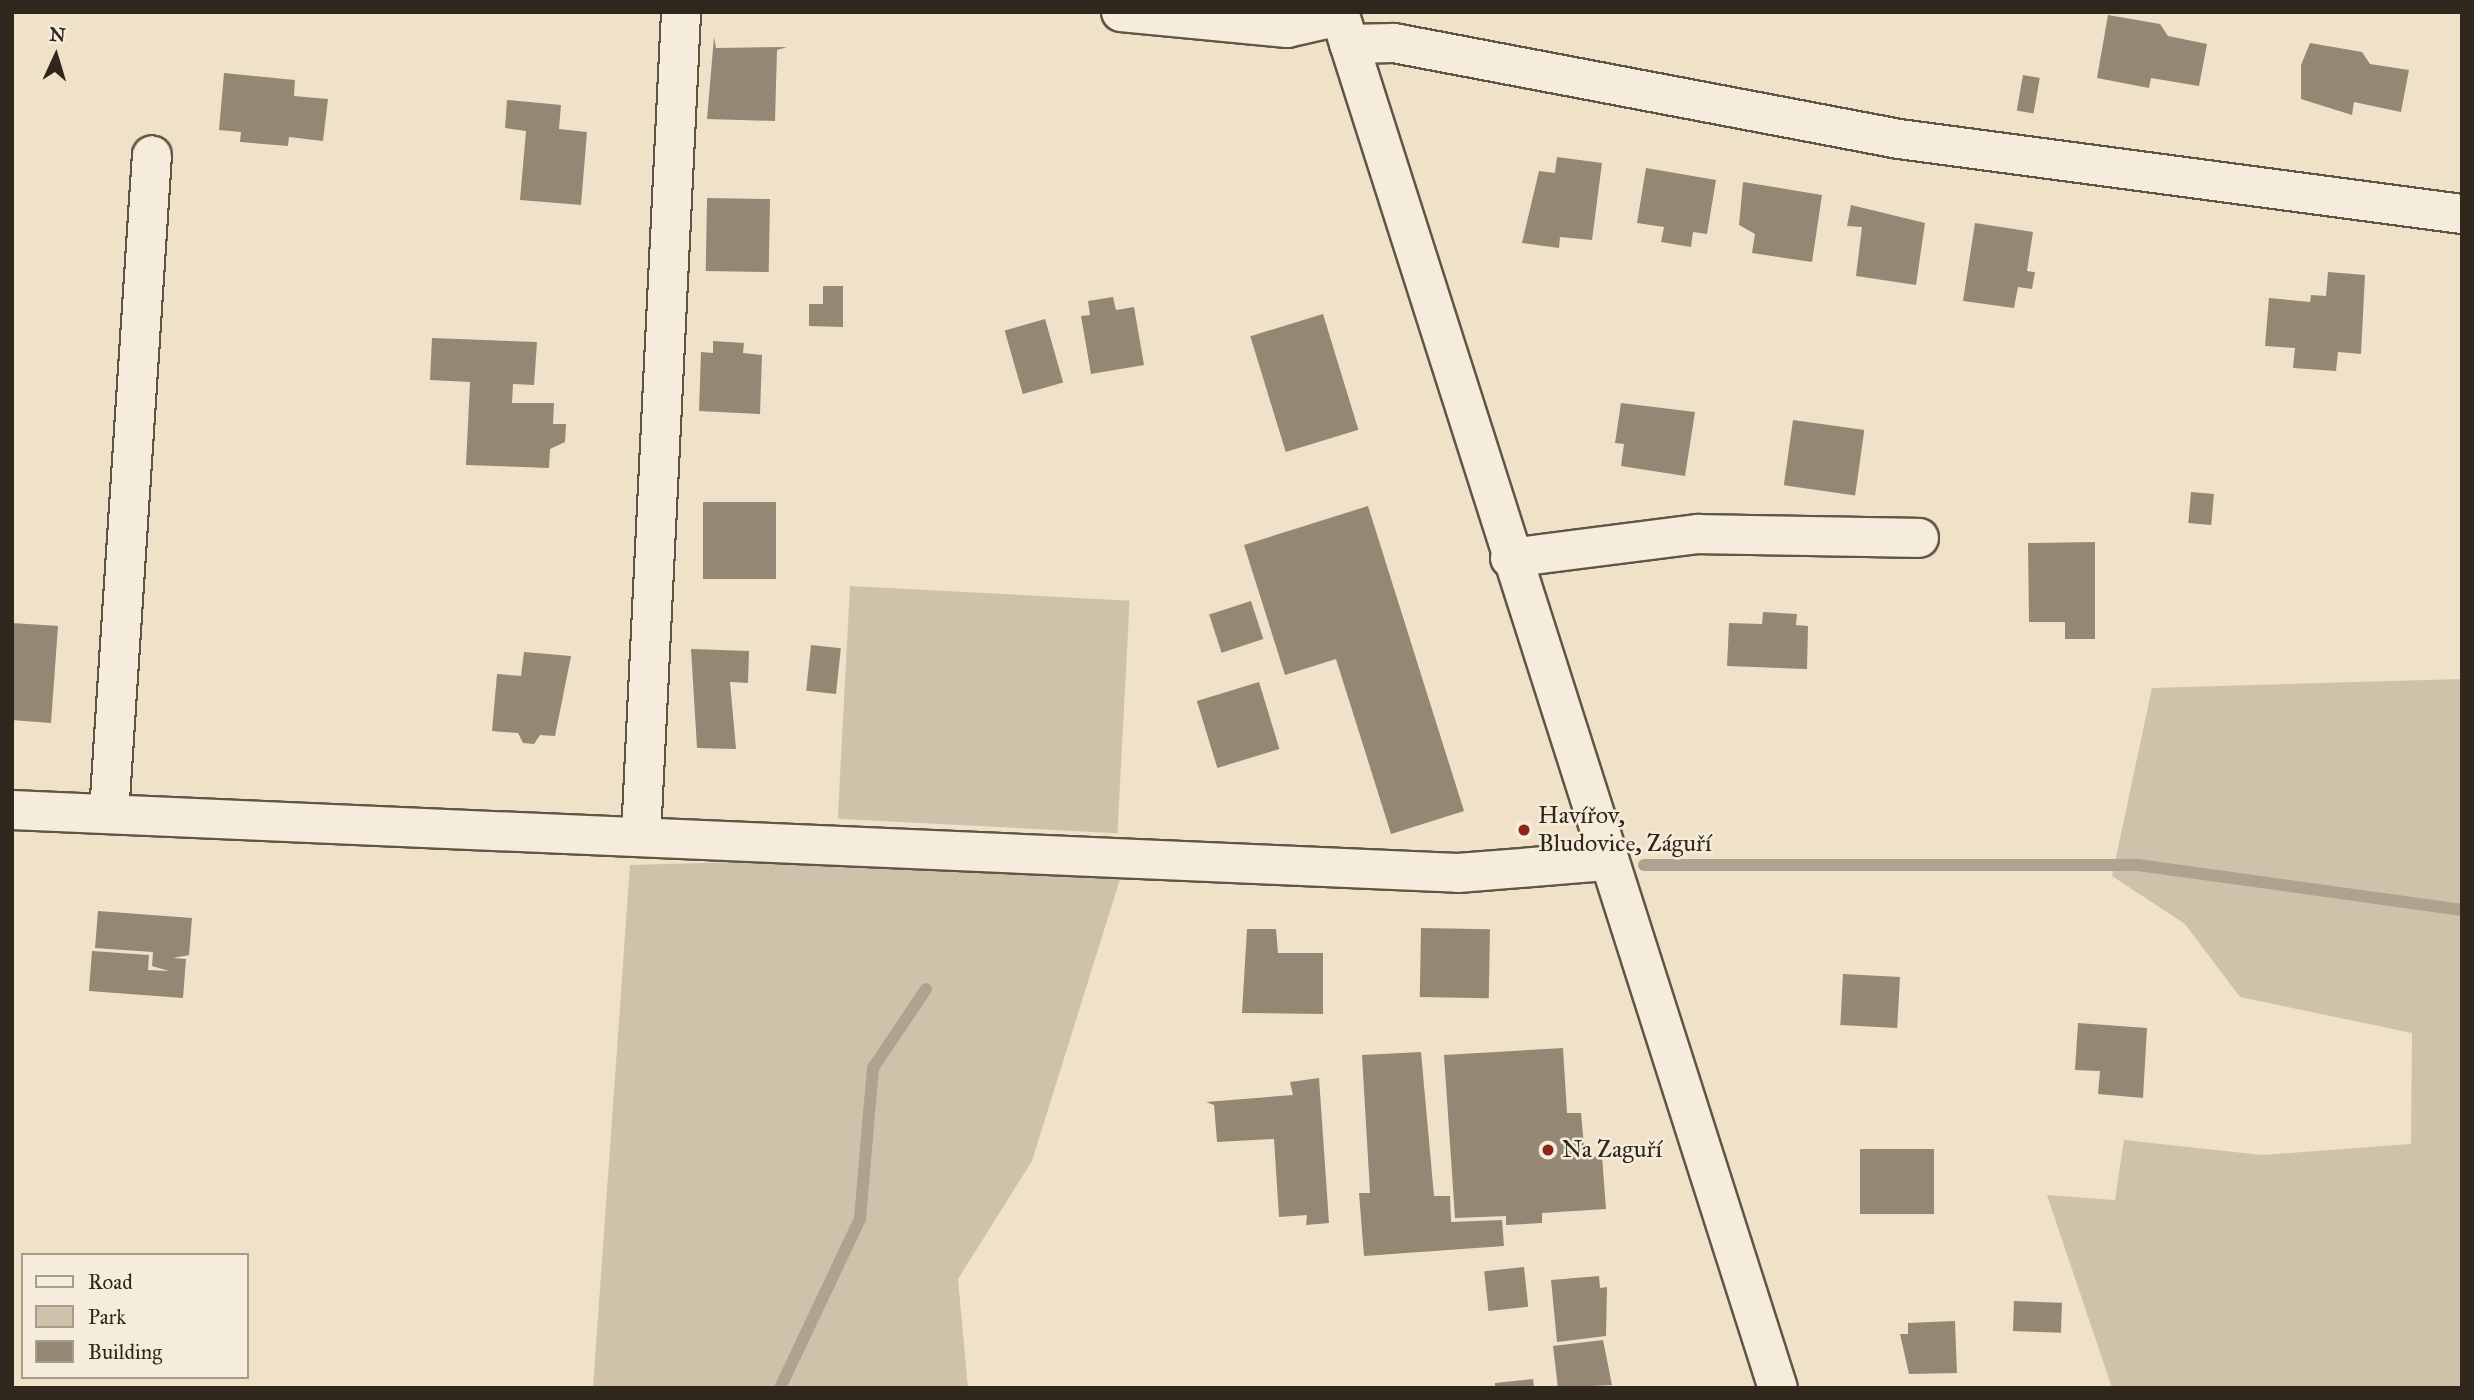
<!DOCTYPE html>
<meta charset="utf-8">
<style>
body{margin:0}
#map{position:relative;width:2474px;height:1400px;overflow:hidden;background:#f0e2c8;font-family:"IM FELL Great Primer",serif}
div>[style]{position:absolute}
.green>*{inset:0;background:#cfc2ab;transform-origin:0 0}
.stream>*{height:12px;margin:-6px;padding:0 6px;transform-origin:6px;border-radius:6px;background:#afa28e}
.building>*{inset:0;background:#948875;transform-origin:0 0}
.roads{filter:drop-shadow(2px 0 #605647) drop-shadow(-2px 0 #605647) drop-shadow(0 2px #605647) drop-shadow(0 -2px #605647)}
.minor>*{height:38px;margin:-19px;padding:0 19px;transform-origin:19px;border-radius:19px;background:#f5ecdb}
.dots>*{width:19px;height:19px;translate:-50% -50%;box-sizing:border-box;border:4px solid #f5ecdb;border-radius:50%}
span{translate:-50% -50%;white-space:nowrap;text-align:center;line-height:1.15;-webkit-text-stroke:5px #f5ecdb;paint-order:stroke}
.poi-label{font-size:24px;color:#30271c}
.left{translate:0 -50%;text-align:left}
.frame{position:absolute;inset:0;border:14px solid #30271c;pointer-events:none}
.legend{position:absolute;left:21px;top:1253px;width:228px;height:126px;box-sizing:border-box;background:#f5ecdb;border:2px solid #a69d8f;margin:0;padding:9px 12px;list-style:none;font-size:21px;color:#30271c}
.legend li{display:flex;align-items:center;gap:14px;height:35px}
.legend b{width:35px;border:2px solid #a69d8f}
.north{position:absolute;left:21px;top:21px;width:70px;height:70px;-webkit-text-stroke:5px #f5ecdb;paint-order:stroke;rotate:4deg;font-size:19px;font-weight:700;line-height:28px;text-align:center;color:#30271c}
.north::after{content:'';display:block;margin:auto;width:24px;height:32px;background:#30271c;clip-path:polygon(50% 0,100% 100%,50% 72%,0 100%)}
</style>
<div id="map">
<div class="green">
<i style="left:850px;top:586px;width:280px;height:233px;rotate:3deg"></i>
<i style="clip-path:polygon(2462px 679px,2462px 1388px,2112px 1388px,2047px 1195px,2115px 1200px,2124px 1140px,2262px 1155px,2411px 1144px,2412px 1033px,2240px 997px,2185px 924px,2112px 876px,2152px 688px)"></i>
<i style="clip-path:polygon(775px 861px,1120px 879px,1032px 1161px,958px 1279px,968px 1388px,593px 1388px,630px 865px)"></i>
</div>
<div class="stream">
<i style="left:1644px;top:865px;width:494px"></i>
<i style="left:2138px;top:865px;width:327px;rotate:7.9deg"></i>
<i style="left:780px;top:1388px;width:187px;rotate:-64.7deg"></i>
<i style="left:860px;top:1219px;width:152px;rotate:-85.1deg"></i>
<i style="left:873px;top:1068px;width:95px;rotate:-56.1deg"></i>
</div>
<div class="building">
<i style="clip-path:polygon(2108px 15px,2160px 24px,2168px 36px,2207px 44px,2199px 86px,2151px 78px,2149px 88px,2097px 78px)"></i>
<i style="clip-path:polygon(714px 37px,716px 48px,787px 47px,777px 50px,775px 121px,707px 119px)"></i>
<i style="clip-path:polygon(2310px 43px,2362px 52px,2370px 64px,2409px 70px,2401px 112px,2354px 102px,2352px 115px,2301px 99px,2301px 65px)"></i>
<i style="clip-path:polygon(224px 73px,295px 80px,294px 96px,328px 99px,323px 141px,289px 137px,288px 146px,240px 142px,241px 132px,219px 130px)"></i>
<i style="left:2023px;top:75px;width:17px;height:36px;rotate:10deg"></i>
<i style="clip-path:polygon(507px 100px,561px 105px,559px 129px,587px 132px,581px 205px,520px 200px,526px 131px,505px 128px)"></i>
<i style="clip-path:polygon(1557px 157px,1602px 163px,1592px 240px,1560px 237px,1559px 248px,1522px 243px,1539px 171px,1555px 173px)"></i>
<i style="clip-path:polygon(1646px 168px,1716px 180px,1707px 234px,1693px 232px,1691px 247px,1661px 242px,1664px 227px,1637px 223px)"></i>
<i style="clip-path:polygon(1743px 182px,1822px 195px,1812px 262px,1752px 253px,1755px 234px,1739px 225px)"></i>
<i style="left:707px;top:198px;width:63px;height:73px;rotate:1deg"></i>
<i style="clip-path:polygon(1851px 205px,1925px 223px,1916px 285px,1856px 276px,1862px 227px,1847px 226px)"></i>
<i style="clip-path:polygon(1975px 223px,2033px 232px,2027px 271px,2035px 272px,2032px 289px,2018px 287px,2014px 308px,1963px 301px)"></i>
<i style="clip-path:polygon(2328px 272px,2365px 275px,2361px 354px,2338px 352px,2336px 371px,2293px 368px,2295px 348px,2265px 346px,2269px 298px,2310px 302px,2311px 295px,2326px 296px)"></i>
<i style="clip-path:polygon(823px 286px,843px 286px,843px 327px,809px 326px,809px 304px,823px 304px)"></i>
<i style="clip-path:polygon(1113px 297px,1116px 310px,1134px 307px,1144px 365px,1091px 374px,1081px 316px,1090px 315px,1088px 301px)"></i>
<i style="left:1323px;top:314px;width:121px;height:76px;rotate:73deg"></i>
<i style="left:1045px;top:319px;width:66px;height:42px;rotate:74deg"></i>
<i style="clip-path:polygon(432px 338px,537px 342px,534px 385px,513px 384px,512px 403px,554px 403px,553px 424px,566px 424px,565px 442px,550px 449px,549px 468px,466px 465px,470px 382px,430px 380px)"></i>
<i style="clip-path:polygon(713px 341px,744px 343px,743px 353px,762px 355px,760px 414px,699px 411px,701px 352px,713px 353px)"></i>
<i style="clip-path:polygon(1621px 403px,1695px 412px,1685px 476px,1621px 466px,1624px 444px,1615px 443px)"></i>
<i style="left:1793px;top:420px;width:72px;height:66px;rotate:8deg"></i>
<i style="left:2191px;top:492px;width:23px;height:31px;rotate:5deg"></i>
<i style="left:703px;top:502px;width:73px;height:77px"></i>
<i style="clip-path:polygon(1368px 506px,1464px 811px,1391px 834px,1336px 659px,1285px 675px,1244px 545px)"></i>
<i style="clip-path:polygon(2095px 542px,2095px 639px,2065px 639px,2065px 622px,2029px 622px,2028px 543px)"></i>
<i style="left:1251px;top:601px;width:40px;height:44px;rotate:72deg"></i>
<i style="clip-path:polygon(1763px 612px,1797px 614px,1796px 625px,1808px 626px,1807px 669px,1727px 666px,1729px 623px,1762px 624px)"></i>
<i style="clip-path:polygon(12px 623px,58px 626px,51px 723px,12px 720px)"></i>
<i style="left:811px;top:645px;width:30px;height:46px;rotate:6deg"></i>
<i style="clip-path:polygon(691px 649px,749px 651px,748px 683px,730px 682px,736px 749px,697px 748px)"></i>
<i style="clip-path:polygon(524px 652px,571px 656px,555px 736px,540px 735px,534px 744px,523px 743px,518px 733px,492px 731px,497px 674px,521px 676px)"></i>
<i style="left:1259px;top:682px;width:70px;height:65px;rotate:73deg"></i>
<i style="clip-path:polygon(98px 911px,192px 918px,189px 955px,173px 958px,186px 959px,183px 998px,89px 991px,92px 951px,149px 955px,148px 970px,169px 971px,152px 966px,153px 952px,95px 948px)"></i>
<i style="left:1421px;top:928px;width:69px;height:69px;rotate:1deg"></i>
<i style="clip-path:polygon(1247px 929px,1276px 929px,1278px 953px,1323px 953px,1323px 1014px,1242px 1013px)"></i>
<i style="left:1843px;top:974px;width:57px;height:51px;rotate:3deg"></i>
<i style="clip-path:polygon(2078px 1023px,2147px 1028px,2143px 1098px,2098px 1094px,2100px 1071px,2075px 1070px)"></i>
<i style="clip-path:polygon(1563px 1048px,1567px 1113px,1581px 1113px,1585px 1157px,1602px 1156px,1606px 1209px,1542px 1213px,1542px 1223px,1506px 1225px,1506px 1216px,1455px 1218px,1444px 1055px)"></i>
<i style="clip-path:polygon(1421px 1052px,1434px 1196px,1450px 1196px,1451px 1222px,1502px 1220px,1504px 1246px,1364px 1256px,1359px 1193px,1370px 1193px,1362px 1055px)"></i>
<i style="clip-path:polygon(1319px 1078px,1329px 1223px,1306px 1225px,1307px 1215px,1279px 1217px,1274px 1139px,1217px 1142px,1214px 1105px,1206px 1102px,1293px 1095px,1290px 1082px)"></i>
<i style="left:1860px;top:1149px;width:74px;height:65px"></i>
<i style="left:1524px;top:1267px;width:40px;height:40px;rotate:84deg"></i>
<i style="clip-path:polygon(1599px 1276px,1600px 1288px,1607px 1287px,1606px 1336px,1557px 1342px,1551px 1280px)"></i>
<i style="left:2014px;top:1301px;width:48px;height:30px;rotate:2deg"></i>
<i style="clip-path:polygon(1955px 1321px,1957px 1373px,1909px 1374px,1900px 1334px,1908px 1334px,1908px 1323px)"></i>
<i style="clip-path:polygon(1603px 1340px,1612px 1385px,1558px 1388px,1553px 1346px)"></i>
<i style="clip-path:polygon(1533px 1379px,1534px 1388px,1495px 1388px,1495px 1383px)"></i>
</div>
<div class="roads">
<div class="minor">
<i style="left:1121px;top:12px;width:167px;rotate:5.5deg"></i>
<i style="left:1287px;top:28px;width:54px;rotate:-12.8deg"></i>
<i style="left:1339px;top:12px;width:1444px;rotate:72.31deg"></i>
<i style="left:1349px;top:44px;width:45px;rotate:-1.3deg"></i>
<i style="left:1394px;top:43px;width:514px;rotate:10.76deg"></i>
<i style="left:1899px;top:139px;width:568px;rotate:7.59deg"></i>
<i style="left:1510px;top:558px;width:190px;rotate:-7.3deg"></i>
<i style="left:1698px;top:534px;width:221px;rotate:1deg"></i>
<i style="left:12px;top:810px;width:1447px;rotate:2.49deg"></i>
<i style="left:1458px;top:873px;width:148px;rotate:-4.6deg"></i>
<i style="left:109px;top:814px;width:660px;rotate:-86.27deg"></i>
<i style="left:641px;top:837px;width:826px;rotate:-87.22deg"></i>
</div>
</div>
<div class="dots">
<i style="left:1524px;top:830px;background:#8f2418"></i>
<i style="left:1548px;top:1150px;background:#8f2418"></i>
</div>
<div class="poi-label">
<span class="left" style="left:1538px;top:830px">Havířov,<br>Bludovice, Záguří</span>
<span class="left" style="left:1562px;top:1150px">Na Zaguří</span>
</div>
<div class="frame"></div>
<ul class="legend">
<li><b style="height:9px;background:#f5ecdb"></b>Road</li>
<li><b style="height:19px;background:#cfc2ab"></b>Park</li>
<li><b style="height:19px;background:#948875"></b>Building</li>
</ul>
<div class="north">N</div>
</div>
